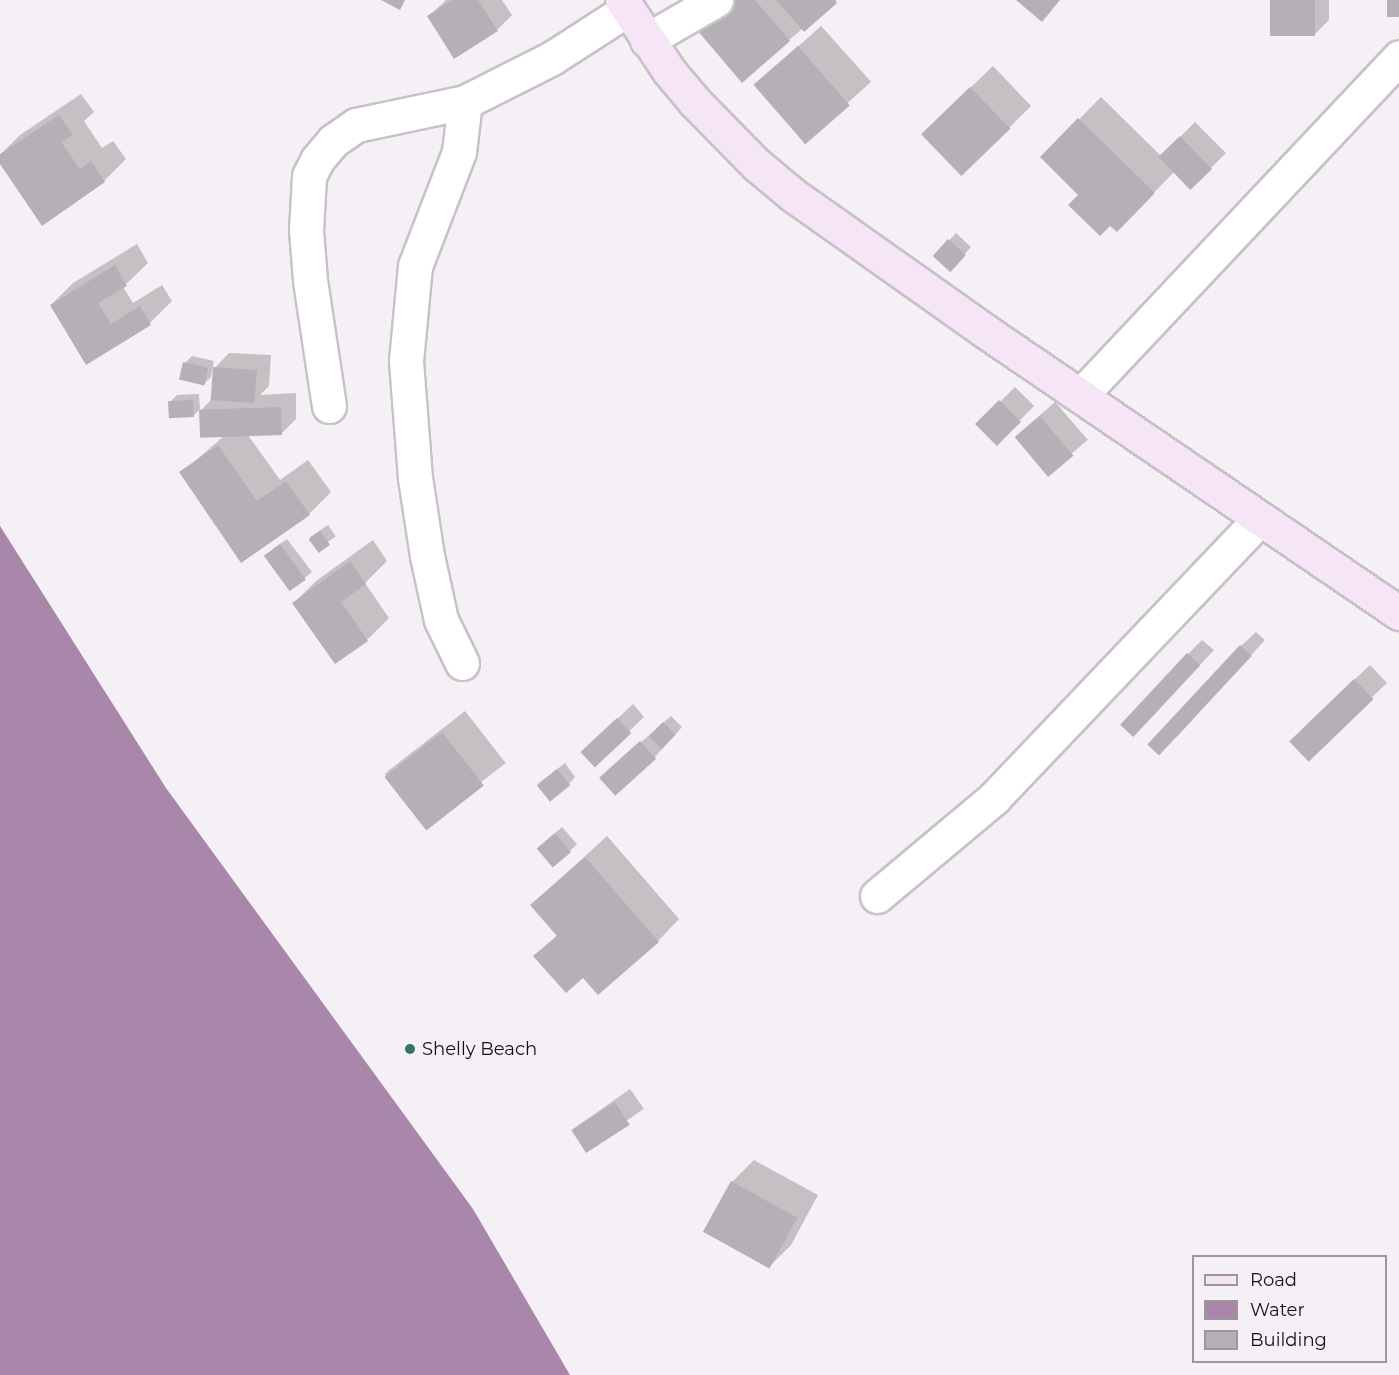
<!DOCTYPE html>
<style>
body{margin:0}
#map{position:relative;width:1399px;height:1375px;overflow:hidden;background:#f5f0f5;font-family:Montserrat,sans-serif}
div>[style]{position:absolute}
.water>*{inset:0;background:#a887ab}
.shadow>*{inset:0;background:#0003;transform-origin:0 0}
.building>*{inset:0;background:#b5b0b5;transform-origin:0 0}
.roads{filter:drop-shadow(2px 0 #c7c2c7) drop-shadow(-2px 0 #c7c2c7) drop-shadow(0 2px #c7c2c7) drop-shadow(0 -2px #c7c2c7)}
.street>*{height:33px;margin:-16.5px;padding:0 16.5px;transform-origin:16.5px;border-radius:16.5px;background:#fff}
.secondary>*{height:33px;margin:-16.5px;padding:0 16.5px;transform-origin:16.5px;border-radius:16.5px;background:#f5e5f7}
.dots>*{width:16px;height:16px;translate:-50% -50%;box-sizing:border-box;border:3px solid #f5f0f5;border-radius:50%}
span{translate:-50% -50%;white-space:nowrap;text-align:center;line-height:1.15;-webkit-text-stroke:4.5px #f5f0f5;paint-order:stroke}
.poi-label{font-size:18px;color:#141314}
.left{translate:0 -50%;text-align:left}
.legend{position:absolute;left:1192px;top:1255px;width:195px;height:108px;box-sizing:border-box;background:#f5f0f5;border:2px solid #9b989b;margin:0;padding:8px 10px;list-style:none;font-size:18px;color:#141314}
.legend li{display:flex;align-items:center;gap:12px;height:30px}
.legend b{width:30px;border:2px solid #9b989b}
</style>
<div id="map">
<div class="water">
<i style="clip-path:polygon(0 526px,166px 788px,473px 1209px,570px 1375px,0 1375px)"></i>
</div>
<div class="shadow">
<i style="clip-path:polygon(446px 0,502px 0,512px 15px,497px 30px,429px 16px)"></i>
<i style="clip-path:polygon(730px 0,837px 0,789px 40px)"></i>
<i style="clip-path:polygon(1271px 0,1329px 0,1329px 20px,1314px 35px)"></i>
<i style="left:821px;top:26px;width:75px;height:88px;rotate:48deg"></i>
<i style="clip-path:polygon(993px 66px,1031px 106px,1009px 128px,945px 112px)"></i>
<i style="clip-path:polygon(81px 94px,94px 112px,84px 121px,102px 148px,113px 141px,126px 159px,104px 181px,0 161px,0 155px,20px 135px)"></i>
<i style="clip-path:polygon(1101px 97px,1161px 156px,1195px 122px,1226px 153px,1192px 187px,1175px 171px,1139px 208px,1080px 195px,1042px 157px)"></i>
<i style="clip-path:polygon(956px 233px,971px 247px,957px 263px,935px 256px)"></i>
<i style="clip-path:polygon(137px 244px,148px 263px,123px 287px,133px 303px,162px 285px,172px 301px,150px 323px,87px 363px,51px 305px,73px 283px)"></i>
<i style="clip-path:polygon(229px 353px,271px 355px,269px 386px,260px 395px,296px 393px,296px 419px,282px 433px,248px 435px,280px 480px,308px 460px,331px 492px,309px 514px,242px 561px,181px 473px,224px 436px,200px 411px,213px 398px,215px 368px)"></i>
<i style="clip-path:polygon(192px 356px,214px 361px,211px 377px,204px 384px,185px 363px)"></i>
<i style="left:1015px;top:387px;width:27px;height:53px;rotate:45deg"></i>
<i style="clip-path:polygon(199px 394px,200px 409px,193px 416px,170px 402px,177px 395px)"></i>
<i style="left:1055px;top:402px;width:50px;height:52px;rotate:49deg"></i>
<i style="left:328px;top:525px;width:14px;height:22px;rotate:56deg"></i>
<i style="clip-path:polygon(287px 539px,312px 572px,291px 589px,273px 549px)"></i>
<i style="clip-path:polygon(373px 540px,387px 561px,365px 583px,389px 618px,367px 640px,294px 603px,316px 581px)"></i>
<i style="clip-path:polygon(1256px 632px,1265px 640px,1175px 739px,1241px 646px)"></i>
<i style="clip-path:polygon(1202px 640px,1214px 650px,1149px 720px,1188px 654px)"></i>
<i style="clip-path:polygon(1370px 665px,1387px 683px,1307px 759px,1305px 726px)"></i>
<i style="clip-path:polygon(633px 704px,644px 717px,594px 765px,597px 738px)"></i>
<i style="left:465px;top:711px;width:66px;height:102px;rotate:52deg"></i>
<i style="clip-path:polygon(671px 716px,682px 727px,655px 757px,616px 764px)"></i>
<i style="clip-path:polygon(565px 763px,575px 777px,569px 784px,538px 784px)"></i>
<i style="clip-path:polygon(562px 827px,577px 844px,570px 851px,545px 842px)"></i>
<i style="clip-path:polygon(607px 836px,679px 919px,658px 941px,583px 976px,536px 956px,558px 934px,532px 905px)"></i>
<i style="left:630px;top:1089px;width:24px;height:70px;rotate:55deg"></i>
<i style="clip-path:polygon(754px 1160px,818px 1195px,791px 1245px,769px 1267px,732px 1182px)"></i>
</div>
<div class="building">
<i style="clip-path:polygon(381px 0,405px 0,400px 10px)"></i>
<i style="clip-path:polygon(452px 0,478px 0,498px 31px,454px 59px,427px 16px)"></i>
<i style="clip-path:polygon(732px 0,755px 0,790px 41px,742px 83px,697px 30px)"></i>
<i style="clip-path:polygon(776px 0,834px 0,837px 3px,804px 32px)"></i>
<i style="clip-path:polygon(1016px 0,1060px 0,1042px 22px)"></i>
<i style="left:1270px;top:0;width:45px;height:36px"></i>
<i style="left:1387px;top:0;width:12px;height:17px"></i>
<i style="left:798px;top:46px;width:79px;height:59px;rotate:49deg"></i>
<i style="left:970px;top:87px;width:58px;height:68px;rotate:46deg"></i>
<i style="clip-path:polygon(59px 115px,73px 135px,61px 142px,80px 169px,91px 161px,105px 182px,42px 226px,0 164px,0 154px)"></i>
<i style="clip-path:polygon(1078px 118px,1155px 193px,1117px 232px,1110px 226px,1100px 236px,1068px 205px,1078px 195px,1040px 157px)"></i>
<i style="left:1180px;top:136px;width:46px;height:30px;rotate:46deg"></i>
<i style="left:948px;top:239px;width:24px;height:23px;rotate:42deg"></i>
<i style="clip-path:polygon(115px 265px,127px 286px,98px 303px,111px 324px,140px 306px,151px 325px,86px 365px,50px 305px)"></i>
<i style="left:183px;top:362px;width:26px;height:18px;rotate:13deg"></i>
<i style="left:213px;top:367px;width:44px;height:33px;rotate:4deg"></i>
<i style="left:193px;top:400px;width:17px;height:25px;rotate:87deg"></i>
<i style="left:999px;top:400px;width:31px;height:34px;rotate:45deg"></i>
<i style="left:281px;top:407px;width:28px;height:82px;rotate:88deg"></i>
<i style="left:1040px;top:416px;width:52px;height:33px;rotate:50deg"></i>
<i style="clip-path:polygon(218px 445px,257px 501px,286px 481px,310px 515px,241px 563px,179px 472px)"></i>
<i style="left:320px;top:531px;width:17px;height:14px;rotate:54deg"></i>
<i style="left:280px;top:544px;width:44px;height:20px;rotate:54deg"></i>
<i style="clip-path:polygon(350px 561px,366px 584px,341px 602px,368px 641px,335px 664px,292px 603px)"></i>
<i style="left:1240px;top:645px;width:16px;height:136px;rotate:43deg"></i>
<i style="left:1187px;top:653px;width:18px;height:98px;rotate:43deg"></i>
<i style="left:1354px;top:679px;width:28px;height:90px;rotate:46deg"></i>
<i style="left:617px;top:718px;width:21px;height:50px;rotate:47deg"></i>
<i style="left:663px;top:722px;width:18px;height:20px;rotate:45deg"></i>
<i style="left:442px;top:732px;width:68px;height:73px;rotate:52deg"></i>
<i style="left:640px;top:741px;width:24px;height:55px;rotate:48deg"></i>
<i style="left:557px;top:769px;width:21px;height:26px;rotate:51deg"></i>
<i style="left:555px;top:833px;width:25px;height:24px;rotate:50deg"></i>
<i style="clip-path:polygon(585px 857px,659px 942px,598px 995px,583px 978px,566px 993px,533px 956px,557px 936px,530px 905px)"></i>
<i style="left:615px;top:1102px;width:27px;height:52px;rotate:57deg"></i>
<i style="left:731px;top:1181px;width:76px;height:58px;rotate:29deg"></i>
</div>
<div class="roads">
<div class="street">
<i style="left:647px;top:40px;width:80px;rotate:-30.1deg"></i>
<i style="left:1081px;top:395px;width:464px;rotate:-46.7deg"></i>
<i style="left:329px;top:406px;width:127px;rotate:-98.6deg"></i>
<i style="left:310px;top:280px;width:50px;rotate:-94.6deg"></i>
<i style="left:306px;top:230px;width:54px;rotate:-86.8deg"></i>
<i style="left:309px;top:176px;width:18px;rotate:-63deg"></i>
<i style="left:317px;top:160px;width:25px;rotate:-50deg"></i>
<i style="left:333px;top:141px;width:28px;rotate:-35deg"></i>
<i style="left:356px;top:125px;width:111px;rotate:-11.9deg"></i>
<i style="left:465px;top:102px;width:97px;rotate:-26.8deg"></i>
<i style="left:552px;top:58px;width:90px;rotate:-32.8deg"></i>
<i style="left:462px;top:663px;width:48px;rotate:-116deg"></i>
<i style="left:441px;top:620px;width:66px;rotate:-102.3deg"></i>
<i style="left:427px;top:556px;width:79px;rotate:-98.7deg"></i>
<i style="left:415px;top:478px;width:117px;rotate:-94.4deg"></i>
<i style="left:406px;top:361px;width:95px;rotate:-84.6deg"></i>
<i style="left:415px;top:266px;width:122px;rotate:-68.9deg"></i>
<i style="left:459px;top:152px;width:50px;rotate:-83.2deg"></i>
<i style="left:877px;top:896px;width:153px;rotate:-39.9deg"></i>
<i style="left:994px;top:798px;width:385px;rotate:-46.4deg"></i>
</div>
<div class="secondary">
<i style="left:622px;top:0;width:85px;rotate:56.5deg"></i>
<i style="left:669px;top:71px;width:39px;rotate:50deg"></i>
<i style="left:694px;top:101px;width:90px;rotate:45.5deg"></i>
<i style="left:757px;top:165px;width:47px;rotate:39.8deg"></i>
<i style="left:793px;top:195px;width:235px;rotate:35.3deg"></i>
<i style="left:985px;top:331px;width:501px;rotate:34.26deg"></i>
</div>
</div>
<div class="dots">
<i style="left:410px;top:1049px;background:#347463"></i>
</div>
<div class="poi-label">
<span class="left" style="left:422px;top:1049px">Shelly Beach</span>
</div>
<ul class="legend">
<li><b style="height:8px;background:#f5e5f7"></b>Road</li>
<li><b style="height:16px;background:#a887ab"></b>Water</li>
<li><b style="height:16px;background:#b5b0b5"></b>Building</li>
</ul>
</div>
